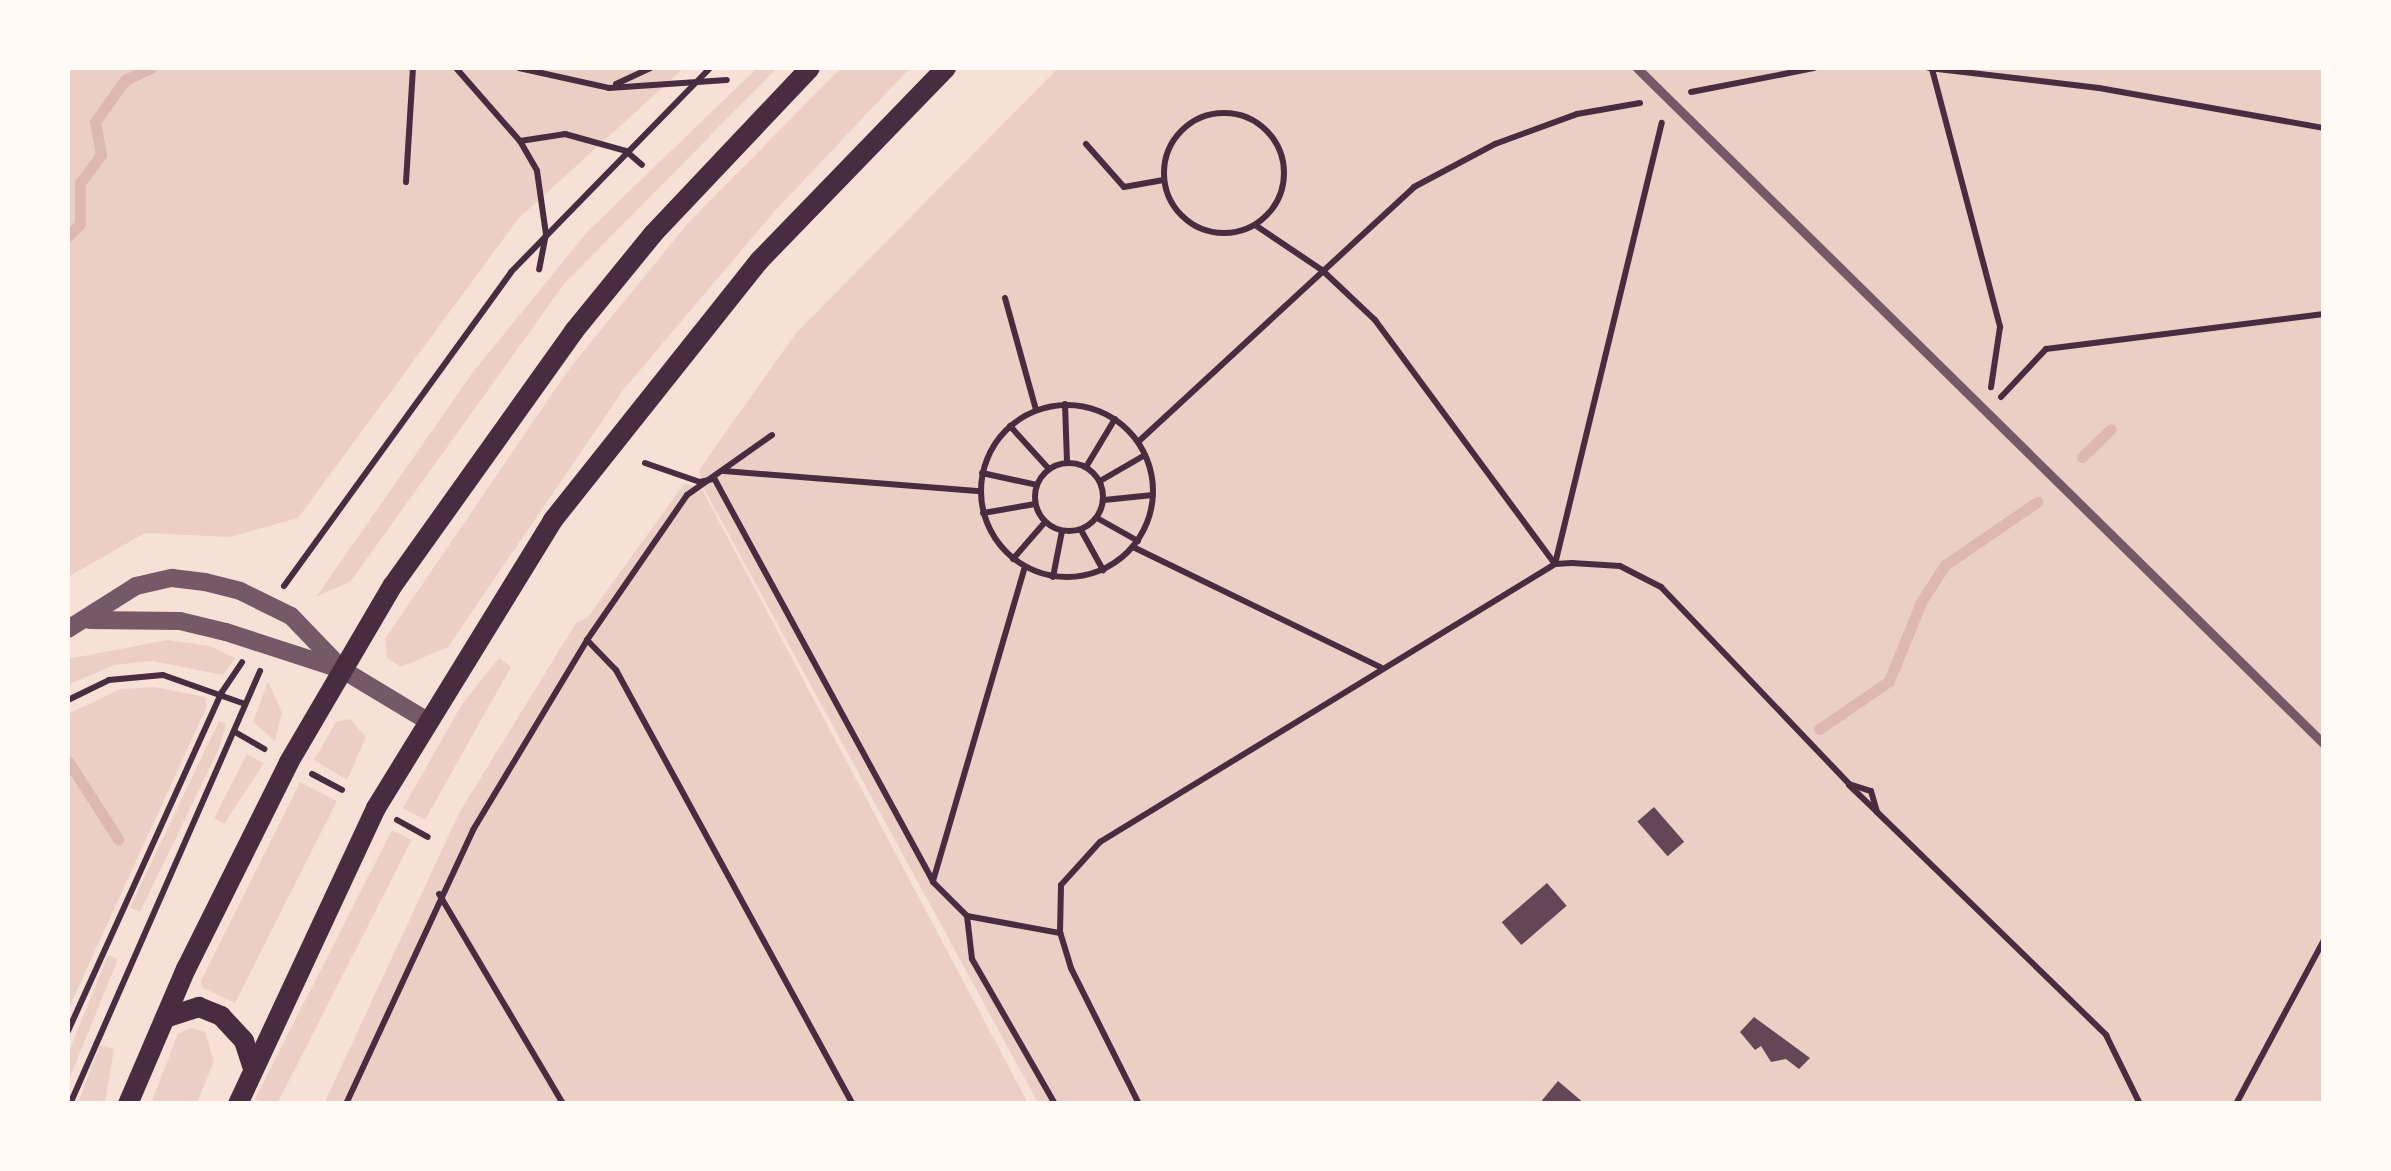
<!DOCTYPE html>
<style>
body{margin:0}
#map{position:relative;width:2391px;height:1171px;overflow:hidden;background:#f7e1d7;font-family:"PT Sans Narrow",sans-serif}
div>[style]{position:absolute}
.green>*{inset:0;background:#ebcfc5;transform-origin:0 0}
.stream>*{height:11px;margin:-5.5px;padding:0 5.5px;transform-origin:5.5px;border-radius:5.5px;background:#dcb8b0}
.building>*{inset:0;background:#644757;transform-origin:0 0}
.path>*{height:6px;margin:-3px;padding:0 3px;transform-origin:3px;border-radius:3px;background:#4a2c40}
.path>.ring{margin:-3px;padding:0;box-sizing:content-box;background:none;border:6px solid #4a2c40;border-radius:50%}
.pedestrian>*{height:9px;margin:-4.5px;padding:0 4.5px;transform-origin:4.5px;border-radius:4.5px;background:#755966}
.tertiary>*{height:18px;margin:-9px;padding:0 9px;transform-origin:9px;border-radius:9px;background:#755966}
.secondary>*{height:20px;margin:-10px;padding:0 10px;transform-origin:10px;border-radius:10px;background:#4a2c40}
span{translate:-50% -50%;white-space:nowrap;text-align:center;line-height:1.15;-webkit-text-stroke:8px #fffaf5;paint-order:stroke}
.frame{position:absolute;inset:0;border:70px solid #fffaf5;pointer-events:none}
</style>
<div id="map">
<div class="green">
<i style="clip-path:polygon(68px 68px,684px 68px,518px 219px,298px 518px,230px 537px,145px 533px,68px 577px)"></i>
<i style="clip-path:polygon(757px 68px,777px 68px,564px 284px,351px 581px,316px 597px,473px 372px,588px 231px)"></i>
<i style="clip-path:polygon(841px 68px,910px 68px,773px 213px,624px 389px,448px 647px,401px 667px,387px 658px,385px 639px,569px 369px,688px 223px)"></i>
<i style="clip-path:polygon(1058px 68px,2323px 68px,2323px 1103px,1038px 1103px,703px 487px,699px 470px,796px 333px)"></i>
<i style="clip-path:polygon(684px 484px,701px 487px,1028px 1103px,324px 1104px,459px 813px,576px 623px,588px 617px)"></i>
<i style="clip-path:polygon(167px 640px,210px 646px,235px 658px,223px 675px,152px 661px,114px 665px,68px 685px,68px 659px)"></i>
<i style="clip-path:polygon(499px 658px,511px 667px,425px 820px,403px 808px,462px 704px)"></i>
<i style="clip-path:polygon(268px 681px,282px 713px,275px 741px,253px 722px)"></i>
<i style="clip-path:polygon(155px 687px,205px 697px,207px 706px,68px 1010px,68px 714px,120px 689px)"></i>
<i style="clip-path:polygon(350px 719px,366px 737px,347px 780px,314px 760px,336px 722px)"></i>
<i style="clip-path:polygon(219px 721px,226px 724px,219px 749px,140px 912px,130px 907px)"></i>
<i style="clip-path:polygon(247px 754px,264px 763px,224px 824px,214px 818px)"></i>
<i style="clip-path:polygon(300px 782px,337px 801px,235px 1003px,203px 988px,201px 981px)"></i>
<i style="left:392px;top:830px;width:22px;height:302px;rotate:27deg"></i>
<i style="clip-path:polygon(108px 955px,118px 959px,68px 1082px,68px 1054px)"></i>
<i style="clip-path:polygon(191px 1028px,205px 1032px,214px 1061px,197px 1103px,151px 1103px,178px 1034px)"></i>
<i style="clip-path:polygon(100px 1045px,114px 1049px,105px 1103px,78px 1103px)"></i>
</div>
<div class="stream">
<i style="left:68px;top:236px;width:17px;rotate:-45deg"></i>
<i style="left:80px;top:224px;width:41px;rotate:-90deg"></i>
<i style="left:80px;top:183px;width:35px;rotate:-53deg"></i>
<i style="left:101px;top:155px;width:34px;rotate:-100deg"></i>
<i style="left:95px;top:122px;width:52px;rotate:-54.5deg"></i>
<i style="left:125px;top:80px;width:29px;rotate:-25deg"></i>
<i style="left:2082px;top:457px;width:40px;rotate:-44deg"></i>
<i style="left:1819px;top:729px;width:85px;rotate:-34.4deg"></i>
<i style="left:1889px;top:681px;width:85px;rotate:-67.9deg"></i>
<i style="left:1921px;top:602px;width:44px;rotate:-57deg"></i>
<i style="left:1945px;top:565px;width:112px;rotate:-34.4deg"></i>
<i style="left:68px;top:761px;width:93px;rotate:57.3deg"></i>
</div>
<div class="building">
<i style="left:1654px;top:807px;width:46px;height:22px;rotate:49deg"></i>
<i style="left:1547px;top:883px;width:30px;height:60px;rotate:49deg"></i>
<i style="clip-path:polygon(1754px 1017px,1810px 1058px,1799px 1069px,1786px 1059px,1771px 1062px,1761px 1046px,1755px 1050px,1740px 1032px)"></i>
<i style="clip-path:polygon(1558px 1081px,1585px 1104px,1539px 1104px)"></i>
</div>
<div class="path">
<i style="left:456px;top:68px;width:97px;rotate:48.8deg"></i>
<i style="left:520px;top:141px;width:34px;rotate:60deg"></i>
<i style="left:537px;top:171px;width:64px;rotate:81.9deg"></i>
<i style="left:546px;top:234px;width:36px;rotate:101deg"></i>
<i style="left:519px;top:68px;width:92px;rotate:12.5deg"></i>
<i style="left:609px;top:88px;width:118px;rotate:-3.9deg"></i>
<i style="left:1929px;top:68px;width:171px;rotate:6.7deg"></i>
<i style="left:2099px;top:88px;width:229px;rotate:10.1deg"></i>
<i style="left:1932px;top:69px;width:267px;rotate:75.2deg"></i>
<i style="left:2000px;top:327px;width:61px;rotate:98.5deg"></i>
<i style="left:616px;top:84px;width:38px;rotate:-25deg"></i>
<i style="left:1691px;top:92px;width:125px;rotate:-11deg"></i>
<i class="ring" style="left:1164px;top:113px;width:114px;height:114px"></i>
<i style="left:520px;top:141px;width:46px;rotate:-8.8deg"></i>
<i style="left:565px;top:134px;width:63px;rotate:15.6deg"></i>
<i style="left:626px;top:151px;width:21px;rotate:41deg"></i>
<i style="left:1086px;top:144px;width:57px;rotate:48.5deg"></i>
<i style="left:1124px;top:187px;width:40px;rotate:-10deg"></i>
<i style="left:406px;top:182px;width:114px;rotate:-86.5deg"></i>
<i style="left:1255px;top:225px;width:81px;rotate:33.9deg"></i>
<i style="left:1322px;top:270px;width:73px;rotate:43.3deg"></i>
<i style="left:1375px;top:320px;width:302px;rotate:53.6deg"></i>
<i style="left:1005px;top:298px;width:116px;rotate:74.5deg"></i>
<i style="left:2001px;top:397px;width:66px;rotate:-46.8deg"></i>
<i style="left:2046px;top:349px;width:280px;rotate:-7.2deg"></i>
<i style="left:1065px;top:404px;width:58px;rotate:88deg"></i>
<i class="ring" style="left:981px;top:405px;width:166px;height:166px"></i>
<i style="left:1010px;top:426px;width:58px;rotate:47.8deg"></i>
<i style="left:1138px;top:442px;width:376px;rotate:-42.7deg"></i>
<i style="left:1414px;top:187px;width:92px;rotate:-28deg"></i>
<i style="left:1495px;top:144px;width:87px;rotate:-20.1deg"></i>
<i style="left:1577px;top:114px;width:64px;rotate:-9.9deg"></i>
<i class="ring" style="left:1035px;top:463px;width:62px;height:62px"></i>
<i style="left:645px;top:463px;width:58px;rotate:19.1deg"></i>
<i style="left:700px;top:482px;width:13px;rotate:-13deg"></i>
<i style="left:1086px;top:467px;width:56px;rotate:-58.9deg"></i>
<i style="left:724px;top:471px;width:257px;rotate:4.5deg"></i>
<i style="left:982px;top:473px;width:56px;rotate:12.3deg"></i>
<i style="left:714px;top:478px;width:460px;rotate:61.5deg"></i>
<i style="left:933px;top:882px;width:48px;rotate:45deg"></i>
<i style="left:967px;top:916px;width:95px;rotate:10.4deg"></i>
<i style="left:1100px;top:481px;width:52px;rotate:-30deg"></i>
<i style="left:1104px;top:500px;width:49px;rotate:-5.8deg"></i>
<i style="left:983px;top:513px;width:53px;rotate:-9.8deg"></i>
<i style="left:1097px;top:518px;width:47px;rotate:29.3deg"></i>
<i style="left:1081px;top:530px;width:46px;rotate:61.2deg"></i>
<i style="left:1133px;top:547px;width:275px;rotate:25.9deg"></i>
<i style="left:1013px;top:559px;width:49px;rotate:-49.1deg"></i>
<i style="left:1555px;top:564px;width:454px;rotate:-76.4deg"></i>
<i style="left:1053px;top:577px;width:47px;rotate:-78.9deg"></i>
<i style="left:284px;top:586px;width:387px;rotate:-54.1deg"></i>
<i style="left:511px;top:272px;width:285px;rotate:-45.7deg"></i>
<i style="left:587px;top:640px;width:42px;rotate:46deg"></i>
<i style="left:616px;top:670px;width:494px;rotate:61.4deg"></i>
<i style="left:68px;top:700px;width:46px;rotate:-26deg"></i>
<i style="left:109px;top:680px;width:54px;rotate:-5.3deg"></i>
<i style="left:163px;top:675px;width:87px;rotate:19.5deg"></i>
<i style="left:235px;top:732px;width:34px;rotate:30deg"></i>
<i style="left:312px;top:774px;width:34px;rotate:28deg"></i>
<i style="left:1849px;top:785px;width:37px;rotate:44deg"></i>
<i style="left:397px;top:820px;width:35px;rotate:29deg"></i>
<i style="left:933px;top:881px;width:327px;rotate:-73.7deg"></i>
<i style="left:439px;top:894px;width:244px;rotate:59.4deg"></i>
<i style="left:967px;top:916px;width:43px;rotate:83.4deg"></i>
<i style="left:972px;top:959px;width:167px;rotate:60.2deg"></i>
<i style="left:68px;top:1031px;width:372px;rotate:-65.6deg"></i>
<i style="left:222px;top:692px;width:36px;rotate:-56deg"></i>
<i style="left:70px;top:1104px;width:473px;rotate:-66.3deg"></i>
<i style="left:346px;top:1104px;width:302px;rotate:-65.1deg"></i>
<i style="left:473px;top:830px;width:222px;rotate:-59deg"></i>
<i style="left:587px;top:640px;width:176px;rotate:-55.4deg"></i>
<i style="left:687px;top:495px;width:104px;rotate:-35.2deg"></i>
<i style="left:1139px;top:1104px;width:152px;rotate:-116.6deg"></i>
<i style="left:1071px;top:968px;width:37px;rotate:-107deg"></i>
<i style="left:1060px;top:933px;width:48px;rotate:-88.8deg"></i>
<i style="left:1061px;top:885px;width:58px;rotate:-47.8deg"></i>
<i style="left:1100px;top:842px;width:533px;rotate:-31.42deg"></i>
<i style="left:1555px;top:564px;width:17px;rotate:-3deg"></i>
<i style="left:1572px;top:563px;width:48px;rotate:3.6deg"></i>
<i style="left:1620px;top:566px;width:46px;rotate:27.1deg"></i>
<i style="left:1661px;top:587px;width:272px;rotate:46.3deg"></i>
<i style="left:1849px;top:784px;width:23px;rotate:18deg"></i>
<i style="left:1871px;top:791px;width:22px;rotate:74deg"></i>
<i style="left:1877px;top:812px;width:320px;rotate:44.2deg"></i>
<i style="left:2106px;top:1035px;width:77px;rotate:63.8deg"></i>
<i style="left:2236px;top:1104px;width:186px;rotate:-61.8deg"></i>
</div>
<div class="pedestrian">
<i style="left:1637px;top:68px;width:964px;rotate:44.54deg"></i>
</div>
<div class="tertiary">
<i style="left:89px;top:620px;width:91px;rotate:0.6deg"></i>
<i style="left:180px;top:621px;width:47px;rotate:13.4deg"></i>
<i style="left:226px;top:632px;width:123px;rotate:18deg"></i>
<i style="left:343px;top:670px;width:97px;rotate:31.1deg"></i>
<i style="left:68px;top:629px;width:80px;rotate:-32.3deg"></i>
<i style="left:136px;top:586px;width:37px;rotate:-13deg"></i>
<i style="left:172px;top:578px;width:33px;rotate:7deg"></i>
<i style="left:205px;top:582px;width:36px;rotate:14deg"></i>
<i style="left:240px;top:591px;width:57px;rotate:26.1deg"></i>
<i style="left:291px;top:616px;width:74px;rotate:46.1deg"></i>
</div>
<div class="secondary">
<i style="left:165px;top:1018px;width:36px;rotate:-18deg"></i>
<i style="left:199px;top:1007px;width:24px;rotate:22deg"></i>
<i style="left:221px;top:1016px;width:34px;rotate:47deg"></i>
<i style="left:244px;top:1041px;width:26px;rotate:72deg"></i>
<i style="left:128px;top:1104px;width:147px;rotate:-66.8deg"></i>
<i style="left:186px;top:969px;width:231px;rotate:-63.5deg"></i>
<i style="left:289px;top:762px;width:205px;rotate:-59.6deg"></i>
<i style="left:393px;top:585px;width:312px;rotate:-54.5deg"></i>
<i style="left:574px;top:331px;width:125px;rotate:-50.8deg"></i>
<i style="left:653px;top:234px;width:228px;rotate:-46.6deg"></i>
<i style="left:238px;top:1104px;width:327px;rotate:-65deg"></i>
<i style="left:376px;top:808px;width:338px;rotate:-58.4deg"></i>
<i style="left:553px;top:520px;width:331px;rotate:-51.5deg"></i>
<i style="left:759px;top:261px;width:269px;rotate:-45.9deg"></i>
</div>
<div class="frame"></div>
</div>
